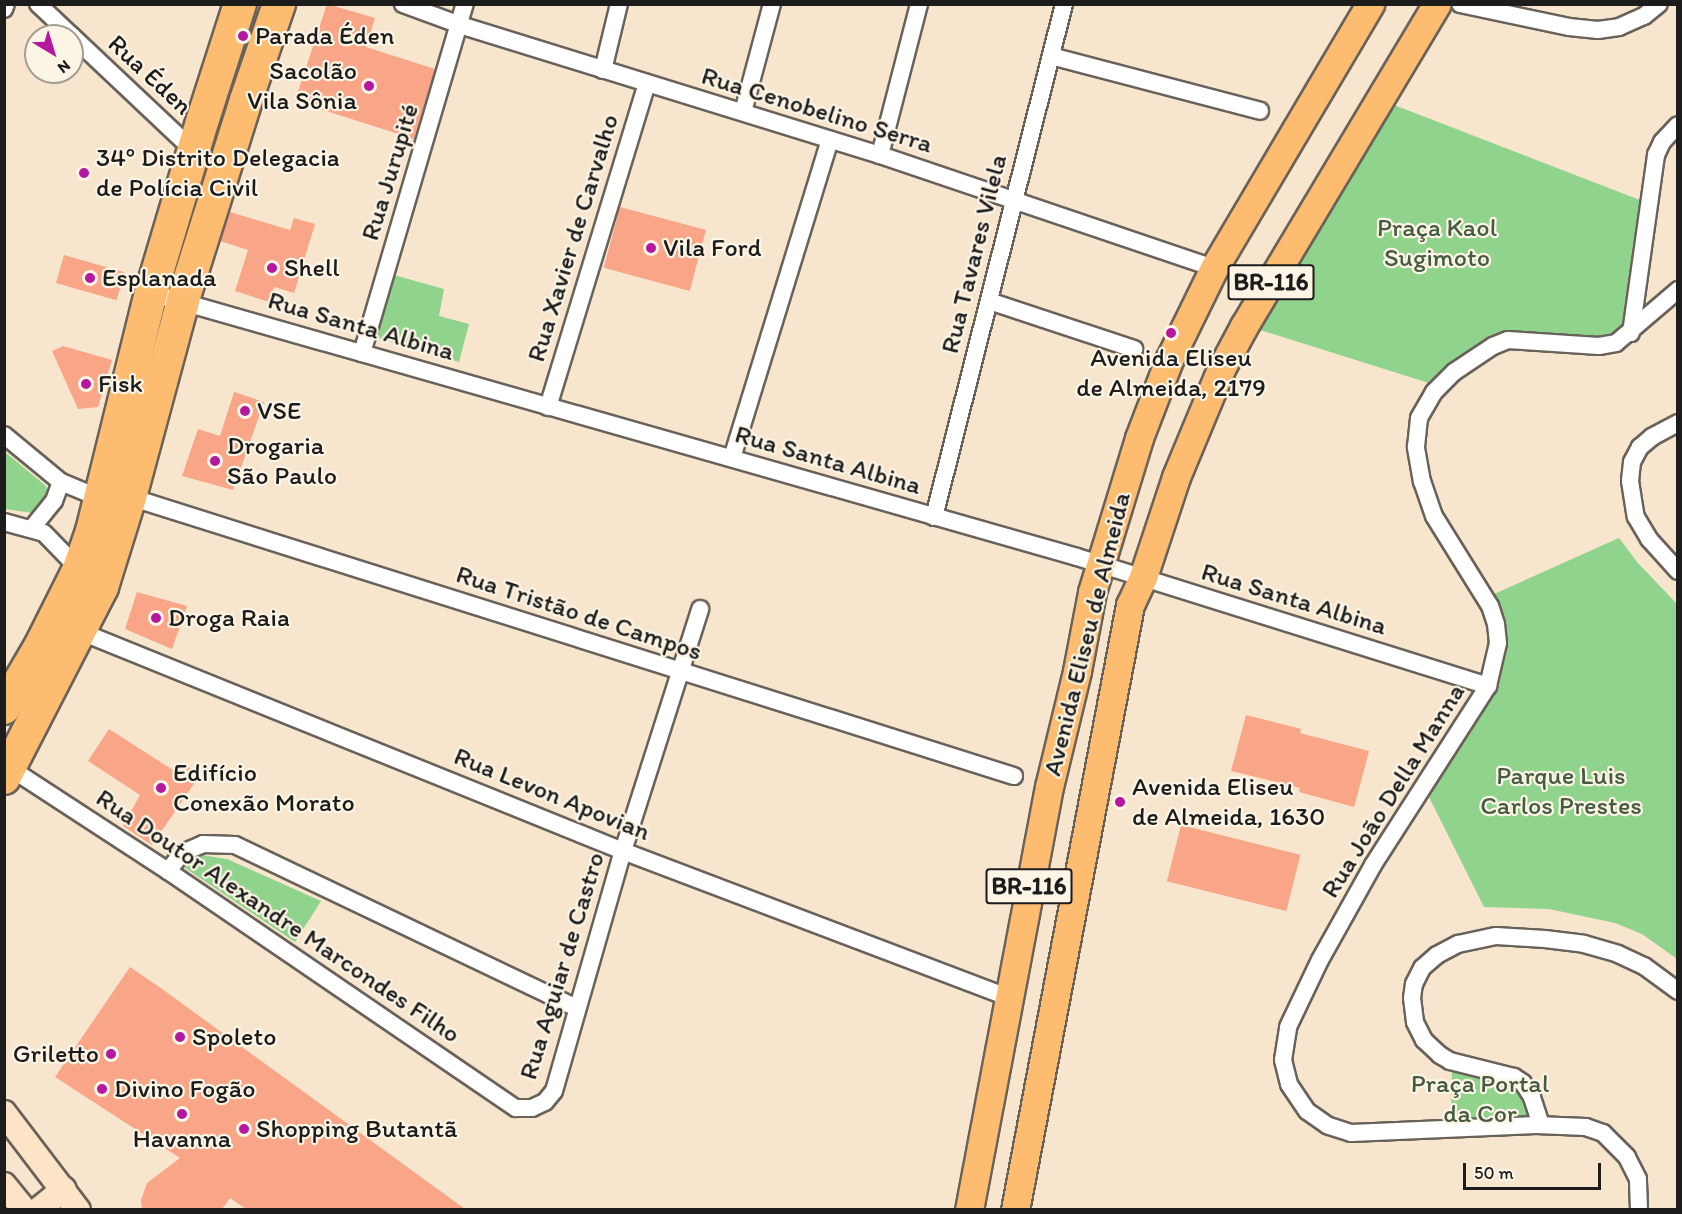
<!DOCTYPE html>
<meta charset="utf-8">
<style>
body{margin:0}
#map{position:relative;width:1682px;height:1214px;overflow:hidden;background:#f7e5cd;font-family:Itim,sans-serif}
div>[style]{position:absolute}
.green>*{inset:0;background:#90d38c}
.building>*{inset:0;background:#f8a687;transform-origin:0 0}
.roads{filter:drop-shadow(2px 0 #69625a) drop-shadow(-2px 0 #69625a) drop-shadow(0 2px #69625a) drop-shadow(0 -2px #69625a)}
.street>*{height:16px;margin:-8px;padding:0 8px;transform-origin:8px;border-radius:8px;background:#fff}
.secondary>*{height:24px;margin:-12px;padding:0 12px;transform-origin:12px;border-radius:12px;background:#fee4c6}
.primary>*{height:27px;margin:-13.5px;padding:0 13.5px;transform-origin:13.5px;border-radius:13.5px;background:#fdbc70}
.highway>*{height:32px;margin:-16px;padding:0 16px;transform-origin:16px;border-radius:16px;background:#fdbc70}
.dots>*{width:16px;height:16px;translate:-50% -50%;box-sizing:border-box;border:3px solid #fcf5e5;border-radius:50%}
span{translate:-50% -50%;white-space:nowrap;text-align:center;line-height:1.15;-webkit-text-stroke:4.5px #fcf5e5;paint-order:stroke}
.shield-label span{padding:2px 4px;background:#fcf5e5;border:2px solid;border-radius:4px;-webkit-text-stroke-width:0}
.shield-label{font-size:24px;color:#1c1c1c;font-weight:700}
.poi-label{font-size:26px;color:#1c1c1c}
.left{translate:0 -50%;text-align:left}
.right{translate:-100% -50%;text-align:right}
.street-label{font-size:26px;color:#1c1c1c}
.park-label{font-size:26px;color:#455c43}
.frame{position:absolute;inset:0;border:6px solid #1c1c1c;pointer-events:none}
.north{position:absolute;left:24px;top:24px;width:60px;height:60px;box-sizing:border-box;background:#fcf5e5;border:2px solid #a29e95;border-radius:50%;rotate:142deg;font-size:16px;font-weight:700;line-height:24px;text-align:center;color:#1c1c1c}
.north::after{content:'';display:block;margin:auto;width:21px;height:27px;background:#b5179e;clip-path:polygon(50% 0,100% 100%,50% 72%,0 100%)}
.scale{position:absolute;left:1463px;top:1163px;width:138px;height:27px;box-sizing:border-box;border:3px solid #1c1c1c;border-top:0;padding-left:8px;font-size:18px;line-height:21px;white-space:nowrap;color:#1c1c1c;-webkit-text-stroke:4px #fcf5e5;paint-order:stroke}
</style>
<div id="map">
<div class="green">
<i style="clip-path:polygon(1389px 103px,1645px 202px,1628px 329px,1600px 338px,1498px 336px,1432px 384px,1257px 329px)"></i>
<i style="clip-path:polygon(394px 275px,444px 289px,439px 316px,469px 324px,459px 362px,375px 337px)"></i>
<i style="clip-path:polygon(5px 452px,46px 486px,51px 503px,40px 514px,5px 509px)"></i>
<i style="clip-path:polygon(1619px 538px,1637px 562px,1677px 604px,1677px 959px,1642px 934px,1615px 923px,1549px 909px,1484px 907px,1424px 787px,1465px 725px,1498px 643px,1485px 598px)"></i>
<i style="clip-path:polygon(201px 855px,227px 859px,321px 901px,295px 942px,185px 868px,191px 858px)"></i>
<i style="clip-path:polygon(1452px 1064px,1521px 1084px,1536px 1125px,1451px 1129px)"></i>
</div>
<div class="building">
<i style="clip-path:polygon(327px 4px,375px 18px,366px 47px,435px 69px,414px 139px,295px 101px)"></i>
<i style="left:620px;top:207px;width:89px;height:63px;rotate:15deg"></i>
<i style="clip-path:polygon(230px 212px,290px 230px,294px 218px,315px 224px,294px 293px,274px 287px,269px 302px,235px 291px,248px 250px,220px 241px)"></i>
<i style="left:64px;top:255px;width:63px;height:29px;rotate:16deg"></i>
<i style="clip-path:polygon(63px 346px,112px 360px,98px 407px,78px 409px,52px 351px)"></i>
<i style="clip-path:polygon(234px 392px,264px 402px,233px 490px,182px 476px,198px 429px,220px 436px)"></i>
<i style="clip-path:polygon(137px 592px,187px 606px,172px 649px,125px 629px)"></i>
<i style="clip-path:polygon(1246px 715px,1301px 729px,1300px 733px,1369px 751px,1354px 807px,1299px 792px,1300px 788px,1231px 771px)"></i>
<i style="clip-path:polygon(109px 729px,176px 772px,182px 763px,197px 772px,193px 779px,195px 782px,152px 845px,123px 826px,140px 795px,88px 761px)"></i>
<i style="left:1181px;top:825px;width:123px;height:58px;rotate:14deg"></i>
<i style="clip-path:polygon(130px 967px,162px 989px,465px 1209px,246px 1209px,230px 1198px,222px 1209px,142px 1209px,141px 1200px,147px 1183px,180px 1158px,55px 1077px)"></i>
</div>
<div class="roads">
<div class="street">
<i style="left:38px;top:4px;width:47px;rotate:43.3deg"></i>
<i style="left:403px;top:4px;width:61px;rotate:20.2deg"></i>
<i style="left:460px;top:25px;width:440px;rotate:17.2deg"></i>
<i style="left:880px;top:155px;width:353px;rotate:18.7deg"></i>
<i style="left:1460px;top:4px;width:111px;rotate:11.9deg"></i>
<i style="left:1569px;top:27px;width:29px;rotate:6deg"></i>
<i style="left:1598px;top:30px;width:21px;rotate:-8deg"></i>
<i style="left:1619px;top:27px;width:27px;rotate:-24deg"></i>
<i style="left:1644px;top:16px;width:19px;rotate:-39deg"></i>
<i style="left:4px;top:9px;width:5px;rotate:-68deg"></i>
<i style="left:72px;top:36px;width:166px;rotate:43.3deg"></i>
<i style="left:1051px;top:56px;width:216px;rotate:14.7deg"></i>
<i style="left:603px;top:70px;width:68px;rotate:-76.4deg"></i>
<i style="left:743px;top:112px;width:112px;rotate:-75deg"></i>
<i style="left:880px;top:155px;width:156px;rotate:-75.5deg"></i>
<i style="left:151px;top:293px;width:963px;rotate:15.91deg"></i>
<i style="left:1077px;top:557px;width:431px;rotate:17.4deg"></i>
<i style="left:989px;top:301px;width:153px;rotate:18.3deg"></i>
<i style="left:1631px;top:333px;width:180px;rotate:-82deg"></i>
<i style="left:1656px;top:155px;width:14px;rotate:-65deg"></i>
<i style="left:1662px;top:142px;width:23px;rotate:-47deg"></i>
<i style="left:362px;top:353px;width:364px;rotate:-73.6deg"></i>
<i style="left:548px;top:407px;width:338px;rotate:-73deg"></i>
<i style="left:1678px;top:423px;width:30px;rotate:152deg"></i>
<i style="left:1652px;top:437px;width:16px;rotate:140deg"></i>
<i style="left:1640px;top:447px;width:17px;rotate:118deg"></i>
<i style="left:1632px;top:462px;width:19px;rotate:96deg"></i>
<i style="left:1630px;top:481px;width:36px;rotate:81deg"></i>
<i style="left:1636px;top:517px;width:26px;rotate:59deg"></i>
<i style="left:1649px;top:539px;width:43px;rotate:47.8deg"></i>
<i style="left:4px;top:435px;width:74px;rotate:39.5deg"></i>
<i style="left:61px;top:482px;width:44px;rotate:22.5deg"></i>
<i style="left:732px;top:458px;width:333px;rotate:-72.9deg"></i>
<i style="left:130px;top:497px;width:927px;rotate:17.52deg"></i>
<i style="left:934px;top:517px;width:529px;rotate:-75.78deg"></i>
<i style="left:4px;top:522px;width:41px;rotate:15.4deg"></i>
<i style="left:44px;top:533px;width:50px;rotate:45.8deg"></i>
<i style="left:32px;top:528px;width:35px;rotate:-51deg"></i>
<i style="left:54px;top:501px;width:20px;rotate:-70deg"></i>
<i style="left:79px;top:631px;width:587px;rotate:22.02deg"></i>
<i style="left:623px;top:851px;width:412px;rotate:20.8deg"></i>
<i style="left:10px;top:768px;width:189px;rotate:33.1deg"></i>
<i style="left:168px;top:871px;width:421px;rotate:34.3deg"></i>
<i style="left:516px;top:1108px;width:16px"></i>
<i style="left:532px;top:1108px;width:14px;rotate:-25deg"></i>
<i style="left:545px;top:1102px;width:14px;rotate:-51deg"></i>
<i style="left:554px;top:1091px;width:250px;rotate:-74deg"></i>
<i style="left:623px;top:851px;width:254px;rotate:-72.3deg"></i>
<i style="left:168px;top:871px;width:23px;rotate:-52deg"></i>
<i style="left:182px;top:853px;width:23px;rotate:-23deg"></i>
<i style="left:203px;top:844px;width:32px;rotate:2deg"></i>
<i style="left:235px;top:845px;width:378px;rotate:25.5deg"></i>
<i style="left:1541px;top:1125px;width:29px;rotate:-108deg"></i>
<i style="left:1532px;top:1097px;width:17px;rotate:-123deg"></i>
<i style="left:1523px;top:1083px;width:11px;rotate:-146deg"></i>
<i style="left:1514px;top:1077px;width:66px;rotate:-166deg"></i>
<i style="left:1450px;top:1061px;width:12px;rotate:-149deg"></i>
<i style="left:1440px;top:1055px;width:22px;rotate:-137deg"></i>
<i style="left:1424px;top:1040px;width:20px;rotate:-117deg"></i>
<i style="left:1415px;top:1022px;width:24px;rotate:-97deg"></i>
<i style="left:1412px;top:998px;width:14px;rotate:-82deg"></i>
<i style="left:1414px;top:984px;width:18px;rotate:-63deg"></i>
<i style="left:1422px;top:968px;width:20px;rotate:-41deg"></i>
<i style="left:1437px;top:955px;width:24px;rotate:-28deg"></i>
<i style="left:1458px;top:944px;width:39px;rotate:-12deg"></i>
<i style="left:1496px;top:936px;width:49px;rotate:3.5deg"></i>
<i style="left:1545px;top:939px;width:39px;rotate:7deg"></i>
<i style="left:1584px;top:944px;width:35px;rotate:16deg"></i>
<i style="left:1618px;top:954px;width:29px;rotate:25deg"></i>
<i style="left:1644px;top:966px;width:42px;rotate:36.3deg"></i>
<i style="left:1639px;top:1210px;width:31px;rotate:-92deg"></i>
<i style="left:1638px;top:1179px;width:25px;rotate:-117deg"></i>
<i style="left:1627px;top:1157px;width:34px;rotate:-135deg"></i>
<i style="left:1603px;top:1133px;width:18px;rotate:-161deg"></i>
<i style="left:1586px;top:1127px;width:50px;rotate:-177.7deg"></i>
<i style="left:1536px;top:1125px;width:185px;rotate:177.5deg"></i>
<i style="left:1351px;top:1133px;width:25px;rotate:-162deg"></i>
<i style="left:1327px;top:1125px;width:24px;rotate:-145deg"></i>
<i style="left:1307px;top:1111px;width:32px;rotate:-124deg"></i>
<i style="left:1289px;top:1084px;width:25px;rotate:-104deg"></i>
<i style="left:1283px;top:1060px;width:33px;rotate:-81deg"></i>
<i style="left:1288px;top:1027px;width:74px;rotate:-64.5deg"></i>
<i style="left:1320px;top:960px;width:109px;rotate:-60.8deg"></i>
<i style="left:1373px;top:865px;width:213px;rotate:-57.3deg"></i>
<i style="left:1488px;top:686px;width:44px;rotate:-76.9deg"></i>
<i style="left:1498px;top:643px;width:19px;rotate:-96deg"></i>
<i style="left:1496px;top:624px;width:19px;rotate:-108deg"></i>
<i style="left:1490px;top:606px;width:106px;rotate:-121.9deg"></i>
<i style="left:1434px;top:516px;width:36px;rotate:-109deg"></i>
<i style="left:1422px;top:482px;width:36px;rotate:-100deg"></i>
<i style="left:1416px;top:447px;width:29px;rotate:-84deg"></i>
<i style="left:1419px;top:418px;width:30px;rotate:-60deg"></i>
<i style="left:1434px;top:392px;width:28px;rotate:-45deg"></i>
<i style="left:1454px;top:372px;width:47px;rotate:-33.7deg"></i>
<i style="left:1493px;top:346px;width:16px;rotate:-22deg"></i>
<i style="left:1508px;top:340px;width:91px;rotate:3.8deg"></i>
<i style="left:1599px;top:346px;width:17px;rotate:-10deg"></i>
<i style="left:1616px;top:343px;width:82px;rotate:-40.5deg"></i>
</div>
<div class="secondary">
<i style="left:4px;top:1113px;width:122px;rotate:52.7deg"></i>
<i style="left:4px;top:1185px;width:32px;rotate:51deg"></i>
<i style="left:38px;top:1210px;width:33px;rotate:-39deg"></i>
</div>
<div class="primary">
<i style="left:969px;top:1210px;width:430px;rotate:-79.3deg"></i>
<i style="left:1049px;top:787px;width:119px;rotate:-76.4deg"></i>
<i style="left:1077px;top:671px;width:80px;rotate:-79.2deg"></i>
<i style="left:1092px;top:592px;width:161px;rotate:-73deg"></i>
<i style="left:1139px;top:438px;width:84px;rotate:-69deg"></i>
<i style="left:1169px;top:360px;width:102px;rotate:-63.9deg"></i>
<i style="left:1214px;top:268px;width:307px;rotate:-59.4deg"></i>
<i style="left:1015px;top:1210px;width:616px;rotate:-79.24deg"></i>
<i style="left:1130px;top:605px;width:31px;rotate:-65deg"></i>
<i style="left:1143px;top:577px;width:105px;rotate:-71.7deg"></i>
<i style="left:1176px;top:477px;width:117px;rotate:-67.4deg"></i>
<i style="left:1221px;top:369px;width:49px;rotate:-61.9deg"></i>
<i style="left:1244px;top:326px;width:375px;rotate:-59.1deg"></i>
</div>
<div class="highway">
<i style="left:4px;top:708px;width:73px;rotate:-59.6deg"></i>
<i style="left:41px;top:645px;width:85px;rotate:-63.4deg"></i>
<i style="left:79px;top:569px;width:40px;rotate:-71.1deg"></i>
<i style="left:92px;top:531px;width:245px;rotate:-76.1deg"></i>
<i style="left:151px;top:293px;width:182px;rotate:-73.4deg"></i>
<i style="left:203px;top:119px;width:121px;rotate:-72.2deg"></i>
<i style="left:4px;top:778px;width:215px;rotate:-62.8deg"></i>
<i style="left:102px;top:587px;width:94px;rotate:-72.7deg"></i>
<i style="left:130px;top:497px;width:204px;rotate:-74.9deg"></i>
<i style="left:183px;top:300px;width:210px;rotate:-72.5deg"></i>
<i style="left:246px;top:100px;width:102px;rotate:-71deg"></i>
</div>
</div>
<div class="dots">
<i style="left:243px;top:36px;background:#b5179e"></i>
<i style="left:369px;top:86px;background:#b5179e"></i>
<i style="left:84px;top:173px;background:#b5179e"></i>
<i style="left:651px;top:248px;background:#b5179e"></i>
<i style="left:272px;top:268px;background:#b5179e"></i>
<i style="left:90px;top:278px;background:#b5179e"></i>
<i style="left:1171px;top:333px;background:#b5179e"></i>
<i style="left:86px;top:384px;background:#b5179e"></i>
<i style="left:245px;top:411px;background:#b5179e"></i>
<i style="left:215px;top:461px;background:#b5179e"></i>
<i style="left:156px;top:618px;background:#b5179e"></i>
<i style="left:161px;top:788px;background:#b5179e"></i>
<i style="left:1120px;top:802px;background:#b5179e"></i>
<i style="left:180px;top:1037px;background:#b5179e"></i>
<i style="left:111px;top:1054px;background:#b5179e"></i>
<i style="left:102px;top:1089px;background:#b5179e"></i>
<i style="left:182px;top:1114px;background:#b5179e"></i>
<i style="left:244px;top:1129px;background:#b5179e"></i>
</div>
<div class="shield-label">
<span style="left:1271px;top:282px">BR-116</span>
<span style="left:1029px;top:886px">BR-116</span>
</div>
<div class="poi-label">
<span class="left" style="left:255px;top:36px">Parada Éden</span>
<span class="right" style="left:357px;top:86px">Sacolão<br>Vila Sônia</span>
<span class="left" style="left:96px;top:173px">34º Distrito Delegacia<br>de Polícia Civil</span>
<span class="left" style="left:663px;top:248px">Vila Ford</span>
<span class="left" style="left:284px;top:268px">Shell</span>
<span class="left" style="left:102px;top:278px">Esplanada</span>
<span style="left:1171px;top:373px">Avenida Eliseu<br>de Almeida, 2179</span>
<span class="left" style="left:98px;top:384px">Fisk</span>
<span class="left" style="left:257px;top:411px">VSE</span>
<span class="left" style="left:227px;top:461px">Drogaria<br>São Paulo</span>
<span class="left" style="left:168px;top:618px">Droga Raia</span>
<span class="left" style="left:173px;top:788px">Edifício<br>Conexão Morato</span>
<span class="left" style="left:1132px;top:802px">Avenida Eliseu<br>de Almeida, 1630</span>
<span class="left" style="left:192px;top:1037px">Spoleto</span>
<span class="right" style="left:99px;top:1054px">Griletto</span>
<span class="left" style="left:114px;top:1089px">Divino Fogão</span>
<span class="left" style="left:256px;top:1129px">Shopping Butantã</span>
<span style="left:182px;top:1139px">Havanna</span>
</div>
<div class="street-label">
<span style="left:150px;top:75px;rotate:43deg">Rua Éden</span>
<span style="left:817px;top:110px;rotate:17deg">Rua Cenobelino Serra</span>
<span style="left:390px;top:172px;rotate:-73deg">Rua Jurupité</span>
<span style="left:573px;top:238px;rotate:-73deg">Rua Xavier de Carvalho</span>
<span style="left:974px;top:254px;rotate:-76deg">Rua Tavares Vilela</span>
<span style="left:361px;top:326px;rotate:16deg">Rua Santa Albina</span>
<span style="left:828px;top:460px;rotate:16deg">Rua Santa Albina</span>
<span style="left:1294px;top:599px;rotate:17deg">Rua Santa Albina</span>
<span style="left:579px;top:613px;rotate:18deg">Rua Tristão de Campos</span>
<span style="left:1087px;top:634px;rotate:-76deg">Avenida Eliseu de Almeida</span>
<span style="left:1393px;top:791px;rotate:-58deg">Rua João Della Manna</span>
<span style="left:552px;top:794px;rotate:22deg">Rua Levon Apovian</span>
<span style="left:278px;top:916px;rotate:34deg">Rua Doutor Alexandre Marcondes Filho</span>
<span style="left:562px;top:966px;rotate:-73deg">Rua Aguiar de Castro</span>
</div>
<div class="park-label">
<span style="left:1437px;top:243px">Praça Kaol<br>Sugimoto</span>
<span style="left:1561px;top:791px">Parque Luis<br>Carlos Prestes</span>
<span style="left:1480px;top:1099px">Praça Portal<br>da Cor</span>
</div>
<div class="frame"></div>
<div class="north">N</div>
<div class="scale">50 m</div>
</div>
